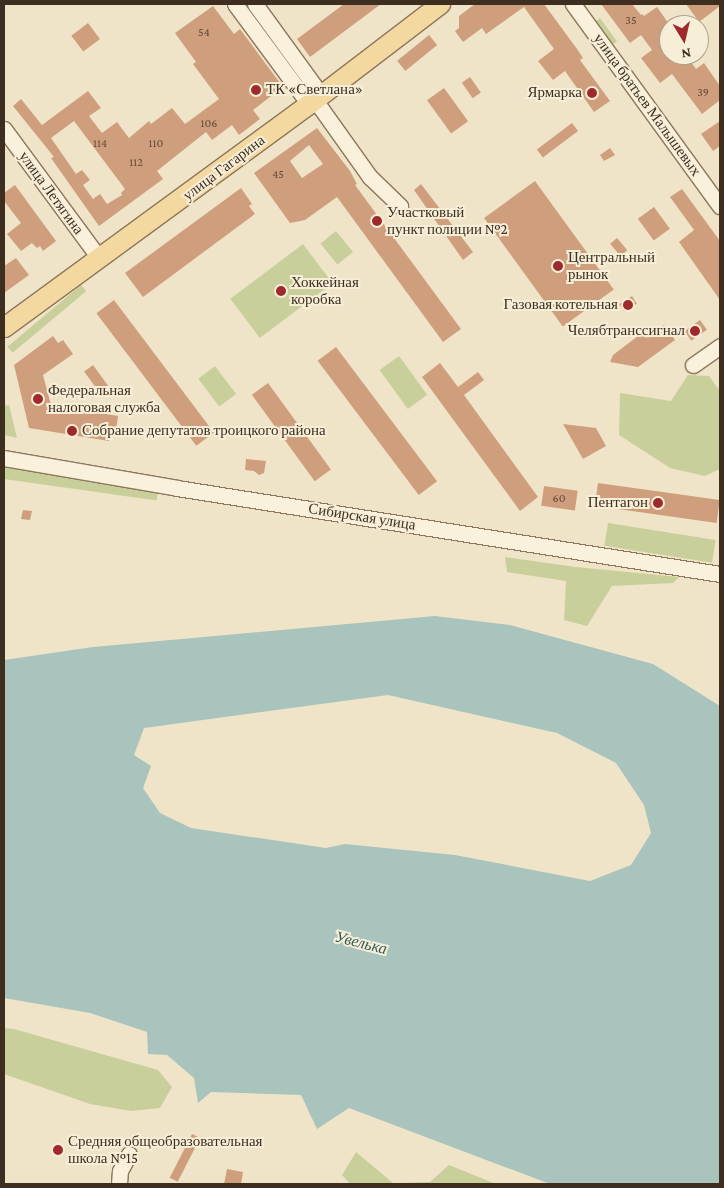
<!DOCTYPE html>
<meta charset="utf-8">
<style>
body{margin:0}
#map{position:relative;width:724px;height:1188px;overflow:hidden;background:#f0e4c8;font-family:"Crimson Pro",serif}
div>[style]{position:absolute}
.green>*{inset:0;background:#c9cf9b;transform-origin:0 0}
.water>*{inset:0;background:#a9c4bc}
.building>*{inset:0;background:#cf9f7d;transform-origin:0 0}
.roads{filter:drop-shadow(1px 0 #8d765c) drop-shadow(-1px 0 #8d765c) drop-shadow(0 1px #8d765c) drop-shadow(0 -1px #8d765c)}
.minor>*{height:15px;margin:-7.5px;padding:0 7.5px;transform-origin:7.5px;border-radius:7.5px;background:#faf1dc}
.major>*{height:19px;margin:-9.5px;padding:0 9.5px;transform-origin:9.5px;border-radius:9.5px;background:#f3d9a0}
.dots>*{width:14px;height:14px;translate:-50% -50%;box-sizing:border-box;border:2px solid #f7eed8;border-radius:50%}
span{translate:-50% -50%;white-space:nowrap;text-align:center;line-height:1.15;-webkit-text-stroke:4px #f7eed8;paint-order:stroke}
.number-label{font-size:12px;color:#624a37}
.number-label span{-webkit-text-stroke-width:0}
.poi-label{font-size:15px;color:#3d2e20}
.left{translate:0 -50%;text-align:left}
.right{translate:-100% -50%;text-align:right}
.street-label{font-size:15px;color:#3d2e20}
.water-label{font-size:16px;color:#2f5d5a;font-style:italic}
.frame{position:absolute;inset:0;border:5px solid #3d2e20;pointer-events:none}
.north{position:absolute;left:659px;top:15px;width:50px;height:50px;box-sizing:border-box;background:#f7eed8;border:1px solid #ada18e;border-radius:50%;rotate:171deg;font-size:14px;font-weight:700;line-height:20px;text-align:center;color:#3d2e20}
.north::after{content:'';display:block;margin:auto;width:18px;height:22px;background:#9e2a2b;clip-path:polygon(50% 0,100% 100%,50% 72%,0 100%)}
</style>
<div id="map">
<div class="green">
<i style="left:600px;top:18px;width:29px;height:7px;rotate:54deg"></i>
<i style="left:336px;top:231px;width:27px;height:20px;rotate:51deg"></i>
<i style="left:303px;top:244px;width:49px;height:91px;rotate:53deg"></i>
<i style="left:81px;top:285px;width:8px;height:96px;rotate:50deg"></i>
<i style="left:399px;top:356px;width:48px;height:24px;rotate:54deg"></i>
<i style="left:215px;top:366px;width:35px;height:21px;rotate:53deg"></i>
<i style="clip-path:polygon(688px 375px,709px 376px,720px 391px,720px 469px,705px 476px,670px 468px,619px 435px,620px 393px,671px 401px)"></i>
<i style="clip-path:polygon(9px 405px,17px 438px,4px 435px,4px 406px)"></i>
<i style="left:4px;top:466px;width:156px;height:13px;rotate:8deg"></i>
<i style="left:608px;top:523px;width:109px;height:23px;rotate:9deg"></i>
<i style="clip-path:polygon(505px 557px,576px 567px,679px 577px,673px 583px,612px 586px,587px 626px,564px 620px,566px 581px,507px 572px)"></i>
<i style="clip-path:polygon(4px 1028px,14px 1029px,158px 1070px,172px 1087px,160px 1108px,131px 1111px,90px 1104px,4px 1074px)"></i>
<i style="clip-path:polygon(356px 1152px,393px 1183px,430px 1182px,449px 1165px,496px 1184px,350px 1184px,342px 1175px)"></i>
</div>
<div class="water">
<i style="clip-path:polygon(evenodd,435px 616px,510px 625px,653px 664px,720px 706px,720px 1184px,550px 1184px,349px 1108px,317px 1129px,301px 1095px,211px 1092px,198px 1103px,194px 1078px,167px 1055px,148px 1054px,147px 1032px,90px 1013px,4px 998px,4px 660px,93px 647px,435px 616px,388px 695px,557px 733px,616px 763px,644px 805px,651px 833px,631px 865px,590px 881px,455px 855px,345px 844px,326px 848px,191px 828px,160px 813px,143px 788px,151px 766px,134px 755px,144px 728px,388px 695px)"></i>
</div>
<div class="building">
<i style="clip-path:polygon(344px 4px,381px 4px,310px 57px,297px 39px)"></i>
<i style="clip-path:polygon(475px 4px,544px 4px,577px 49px,583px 58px,580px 60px,610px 101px,594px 112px,565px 71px,553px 80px,538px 61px,554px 49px,524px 7px,486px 34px,482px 28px,463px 42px,455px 31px,459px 28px,459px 16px)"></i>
<i style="clip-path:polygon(601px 4px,632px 4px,641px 15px,642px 14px,644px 16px,657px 7px,669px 24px,669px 55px,686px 55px,696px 69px,704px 63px,720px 86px,720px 100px,702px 114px,672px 74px,660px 83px,641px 58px,652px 50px,641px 35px,630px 43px)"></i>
<i style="clip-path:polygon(686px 4px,720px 4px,720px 6px,699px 22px)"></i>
<i style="clip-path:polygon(evenodd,213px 6px,234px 34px,240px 29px,283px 87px,253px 110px,260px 119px,239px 135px,232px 125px,212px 140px,206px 132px,157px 171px,163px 179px,99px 226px,51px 158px,54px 157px,13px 106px,21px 99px,42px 125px,88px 91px,101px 108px,89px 116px,102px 133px,117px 122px,129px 138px,149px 121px,151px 124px,172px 108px,185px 124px,219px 99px,193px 64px,196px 62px,175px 33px,213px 6px,74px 121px,125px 189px,121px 193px,122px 195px,107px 204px,100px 194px,93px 199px,83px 185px,90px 180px,82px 170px,76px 174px,51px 138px,74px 121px)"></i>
<i style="left:88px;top:23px;width:20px;height:21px;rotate:53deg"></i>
<i style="left:429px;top:35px;width:13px;height:41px;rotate:51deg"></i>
<i style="left:470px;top:77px;width:19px;height:10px;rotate:55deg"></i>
<i style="left:444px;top:88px;width:41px;height:21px;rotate:54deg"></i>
<i style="clip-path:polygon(720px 121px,720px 146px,713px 151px,701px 134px)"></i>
<i style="left:572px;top:123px;width:10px;height:44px;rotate:53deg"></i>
<i style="clip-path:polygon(evenodd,317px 128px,350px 171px,357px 184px,355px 185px,461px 329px,443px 342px,337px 197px,305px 220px,290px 223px,254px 173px,317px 128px,309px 145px,323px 164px,302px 178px,290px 161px,309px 145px)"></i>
<i style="clip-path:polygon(610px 148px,615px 155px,604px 161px,600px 155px)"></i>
<i style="left:535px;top:181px;width:134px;height:63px;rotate:54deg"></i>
<i style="clip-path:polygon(421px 184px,473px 252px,463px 260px,414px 190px)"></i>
<i style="clip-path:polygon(15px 185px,56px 241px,43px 251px,40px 246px,37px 248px,32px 243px,21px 251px,7px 234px,21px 223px,4px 201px,4px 193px)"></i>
<i style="clip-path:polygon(241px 188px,252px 204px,249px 206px,255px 214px,143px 297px,125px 273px)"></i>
<i style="clip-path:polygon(682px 189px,720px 241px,720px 300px,679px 242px,694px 230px,670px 197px)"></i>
<i style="left:654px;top:207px;width:27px;height:20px;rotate:54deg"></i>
<i style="left:617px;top:238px;width:16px;height:9px;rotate:50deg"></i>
<i style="clip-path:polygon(16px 258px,29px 275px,4px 293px,4px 266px)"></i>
<i style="left:632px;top:296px;width:9px;height:15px;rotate:58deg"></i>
<i style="left:114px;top:300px;width:166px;height:22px;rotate:53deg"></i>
<i style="left:700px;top:320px;width:12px;height:19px;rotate:55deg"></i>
<i style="clip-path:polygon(664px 325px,675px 340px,638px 367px,610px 362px,613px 355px,642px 333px,646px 338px)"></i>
<i style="clip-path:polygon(53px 336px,58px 343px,63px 340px,73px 354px,43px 375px,51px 405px,118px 416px,116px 430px,111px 430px,109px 441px,29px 428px,14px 365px)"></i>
<i style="left:336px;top:347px;width:168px;height:23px;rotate:53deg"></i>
<i style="clip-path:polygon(440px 363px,458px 387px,478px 372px,484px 380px,464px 395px,538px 497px,520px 511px,422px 377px)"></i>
<i style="left:93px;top:365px;width:31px;height:11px;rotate:54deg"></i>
<i style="left:268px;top:383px;width:107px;height:20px;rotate:54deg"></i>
<i style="clip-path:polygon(563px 424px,596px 428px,606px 446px,583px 459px)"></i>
<i style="clip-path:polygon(246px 459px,266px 461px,264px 473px,259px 475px,254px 471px,245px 470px)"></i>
<i style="left:598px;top:483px;width:123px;height:23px;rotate:8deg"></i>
<i style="left:544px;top:486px;width:34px;height:20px;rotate:8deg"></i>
<i style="clip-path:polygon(23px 510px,32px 511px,30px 520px,21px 519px)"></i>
<i style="left:192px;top:1134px;width:9px;height:49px;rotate:27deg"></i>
<i style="clip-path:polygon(227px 1169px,243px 1172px,241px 1184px,224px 1184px)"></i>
</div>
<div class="roads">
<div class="minor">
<i style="left:235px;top:4px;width:124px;rotate:53.5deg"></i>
<i style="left:255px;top:4px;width:112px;rotate:54deg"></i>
<i style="left:573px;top:4px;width:250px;rotate:54deg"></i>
<i style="left:315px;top:100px;width:95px;rotate:54.5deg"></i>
<i style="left:370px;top:177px;width:42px;rotate:44deg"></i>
<i style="left:4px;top:129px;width:160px;rotate:53.6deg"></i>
<i style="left:693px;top:365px;width:33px;rotate:-35deg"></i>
<i style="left:4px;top:458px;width:176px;rotate:9.8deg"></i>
<i style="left:177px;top:488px;width:550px;rotate:9deg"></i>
<i style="left:119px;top:1184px;width:13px;rotate:-86deg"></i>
<i style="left:120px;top:1171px;width:19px;rotate:-62deg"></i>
</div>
<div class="major">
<i style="left:4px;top:327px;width:378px;rotate:-36.2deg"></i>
<i style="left:309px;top:104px;width:165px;rotate:-37.4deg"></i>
</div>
</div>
<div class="dots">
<i style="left:256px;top:90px;background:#9e2a2b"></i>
<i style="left:592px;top:93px;background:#9e2a2b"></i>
<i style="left:377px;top:221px;background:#9e2a2b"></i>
<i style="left:558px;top:266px;background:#9e2a2b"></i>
<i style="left:281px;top:291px;background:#9e2a2b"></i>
<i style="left:628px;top:305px;background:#9e2a2b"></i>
<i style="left:695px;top:331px;background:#9e2a2b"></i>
<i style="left:38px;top:399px;background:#9e2a2b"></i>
<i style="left:72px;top:431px;background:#9e2a2b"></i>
<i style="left:658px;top:503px;background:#9e2a2b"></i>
<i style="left:58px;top:1150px;background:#9e2a2b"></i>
</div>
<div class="number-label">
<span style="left:631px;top:21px">35</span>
<span style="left:204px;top:33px">54</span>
<span style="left:703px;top:93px">39</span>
<span style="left:209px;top:124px">106</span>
<span style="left:100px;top:144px">114</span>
<span style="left:156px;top:144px">110</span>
<span style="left:136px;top:163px">112</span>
<span style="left:278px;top:175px">45</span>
<span style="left:559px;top:499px">60</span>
</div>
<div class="poi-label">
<span class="left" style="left:266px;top:90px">ТК «Светлана»</span>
<span class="right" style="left:582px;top:93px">Ярмарка</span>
<span class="left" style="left:387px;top:221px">Участковый<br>пункт полиции №2</span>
<span class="left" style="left:568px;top:266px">Центральный<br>рынок</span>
<span class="left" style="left:291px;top:291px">Хоккейная<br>коробка</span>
<span class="right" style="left:618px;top:305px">Газовая котельная</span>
<span class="right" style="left:685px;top:331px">Челябтранссигнал</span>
<span class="left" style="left:48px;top:399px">Федеральная<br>налоговая служба</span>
<span class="left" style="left:82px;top:431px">Собрание депутатов троицкого района</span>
<span class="right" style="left:648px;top:503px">Пентагон</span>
<span class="left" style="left:68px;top:1150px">Средняя общеобразовательная<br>школа №15</span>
</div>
<div class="street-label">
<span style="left:647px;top:105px;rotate:54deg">улица братьев Малышевых</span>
<span style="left:224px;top:168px;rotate:-37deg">улица Гагарина</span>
<span style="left:51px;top:193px;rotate:54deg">улица Летягина</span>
<span style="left:362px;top:517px;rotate:9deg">Сибирская улица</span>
</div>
<div class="water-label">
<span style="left:361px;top:943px;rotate:14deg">Увелька</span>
</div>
<div class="frame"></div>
<div class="north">N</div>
</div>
